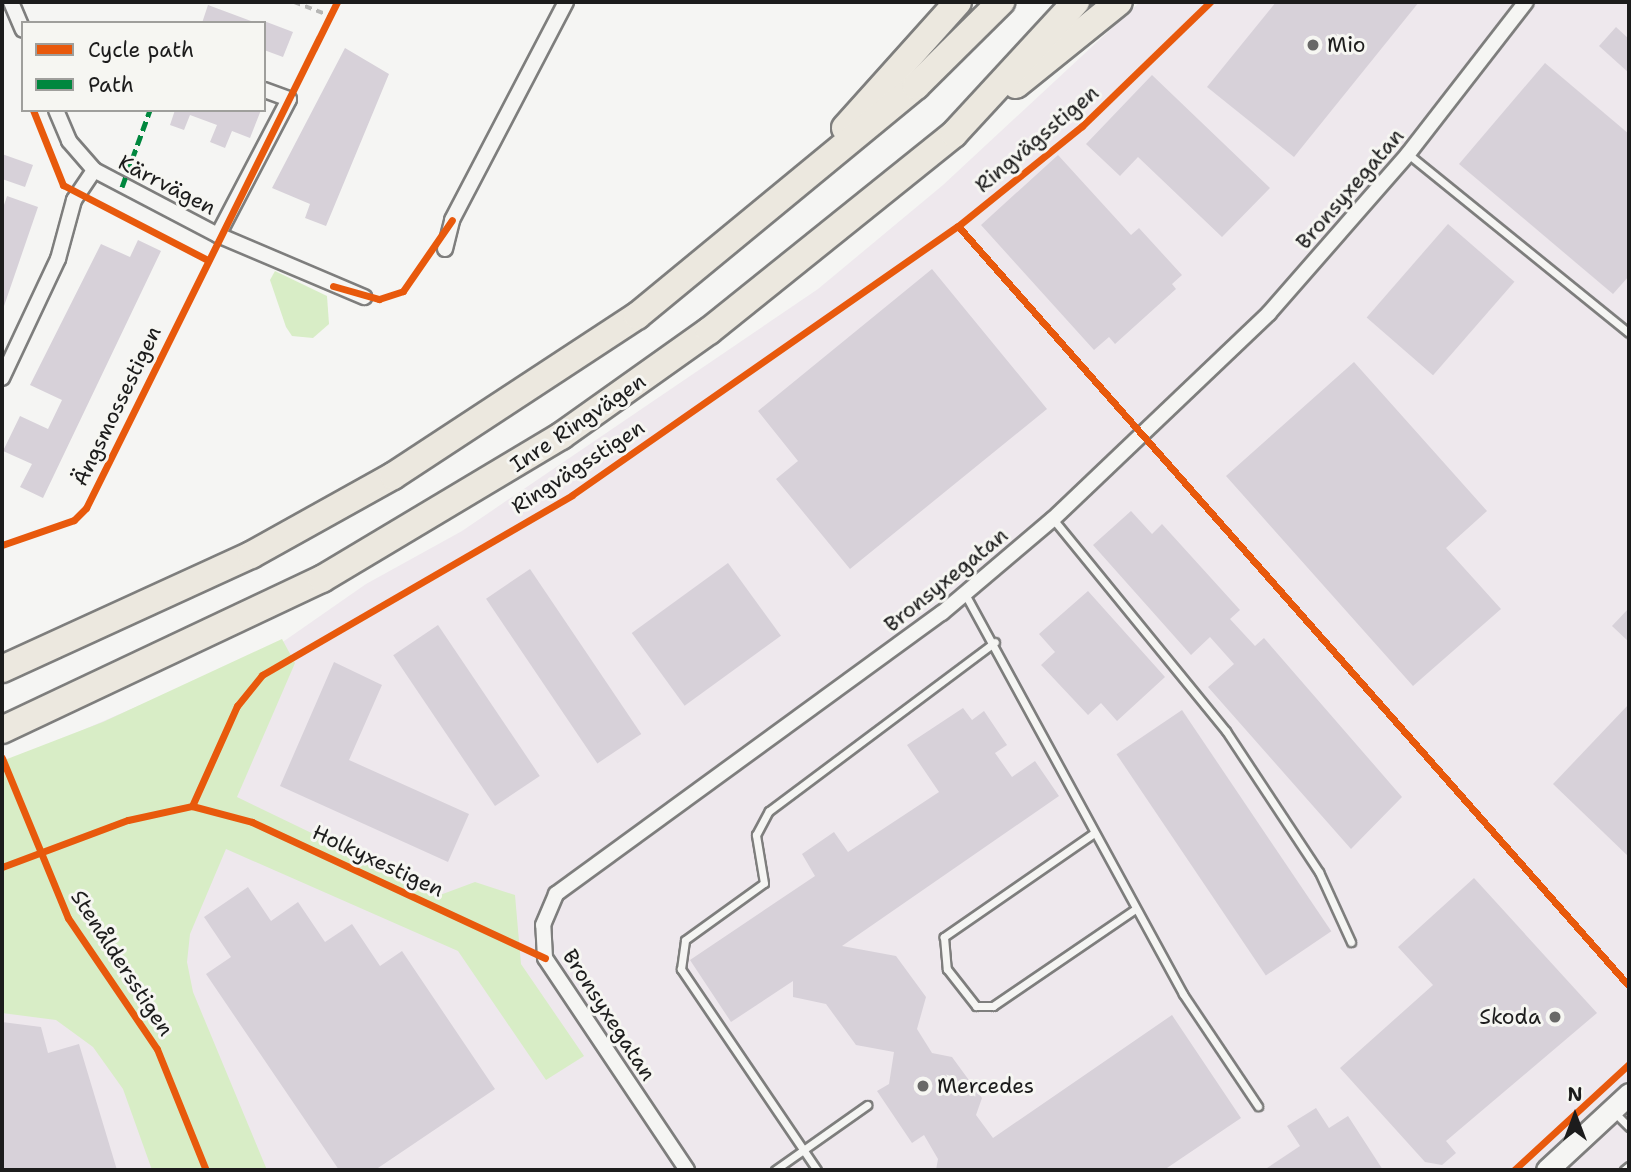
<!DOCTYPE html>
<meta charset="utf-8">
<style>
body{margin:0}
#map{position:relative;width:1631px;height:1172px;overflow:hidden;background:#f5f5f3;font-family:"Shantell Sans",sans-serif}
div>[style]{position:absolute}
.built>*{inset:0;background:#eee8ed}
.green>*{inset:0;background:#d8edc6}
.building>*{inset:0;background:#d7d1d9;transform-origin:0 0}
.path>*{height:3.5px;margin-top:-1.75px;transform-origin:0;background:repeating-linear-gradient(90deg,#b6b6b5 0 7px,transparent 0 12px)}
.roads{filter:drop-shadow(2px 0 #7e7e7d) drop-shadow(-2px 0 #7e7e7d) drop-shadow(0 2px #7e7e7d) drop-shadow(0 -2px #7e7e7d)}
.service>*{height:7px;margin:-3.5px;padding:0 3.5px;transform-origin:3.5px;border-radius:3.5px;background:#f5f5f3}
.minor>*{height:14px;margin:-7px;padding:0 7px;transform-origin:7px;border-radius:7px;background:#f5f5f3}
.secondary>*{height:21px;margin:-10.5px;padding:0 10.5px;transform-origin:10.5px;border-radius:10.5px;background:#f5f5f3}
.motorway>*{height:26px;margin:-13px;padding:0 13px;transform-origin:13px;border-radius:13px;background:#ece8df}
.quiet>*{height:5px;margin-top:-2.5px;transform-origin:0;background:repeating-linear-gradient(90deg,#00873e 0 10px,transparent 0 15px)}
.cycleway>*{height:7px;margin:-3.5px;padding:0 3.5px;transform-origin:3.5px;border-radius:3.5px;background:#e8590c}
.dots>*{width:19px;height:19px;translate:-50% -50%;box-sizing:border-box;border:4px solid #f6f6f2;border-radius:50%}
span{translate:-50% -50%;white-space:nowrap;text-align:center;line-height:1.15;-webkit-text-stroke:6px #f6f6f2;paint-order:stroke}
.poi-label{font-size:21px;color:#1c1c1c}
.left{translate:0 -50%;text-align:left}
.right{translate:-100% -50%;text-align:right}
.street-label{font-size:21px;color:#1c1c1c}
.frame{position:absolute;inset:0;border:4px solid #1c1c1c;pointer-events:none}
.legend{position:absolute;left:21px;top:21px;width:245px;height:91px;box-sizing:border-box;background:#f6f6f2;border:2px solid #9f9f9c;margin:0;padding:9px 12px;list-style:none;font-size:21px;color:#1c1c1c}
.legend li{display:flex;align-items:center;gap:14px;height:35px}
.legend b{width:35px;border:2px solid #9f9f9c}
.north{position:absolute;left:1540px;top:1081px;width:70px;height:70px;-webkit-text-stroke:5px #f6f6f2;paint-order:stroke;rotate:0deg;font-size:19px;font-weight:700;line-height:28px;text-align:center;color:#1c1c1c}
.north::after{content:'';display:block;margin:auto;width:24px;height:32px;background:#1c1c1c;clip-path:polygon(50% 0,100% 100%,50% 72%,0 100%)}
</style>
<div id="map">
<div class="built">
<i style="clip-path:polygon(1140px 2px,1629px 2px,1629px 1170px,2px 1170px,2px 765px,277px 646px,366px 584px,462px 531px,818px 289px,943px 185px)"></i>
</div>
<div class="green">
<i style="clip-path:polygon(275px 271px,327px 296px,329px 324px,313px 338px,292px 336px,286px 327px,270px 280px)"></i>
<i style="clip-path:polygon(282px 639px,295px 663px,237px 797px,440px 895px,475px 882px,515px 895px,521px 964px,584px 1056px,546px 1080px,458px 951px,226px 849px,190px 934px,187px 962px,193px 992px,267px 1170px,152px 1170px,123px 1089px,93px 1047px,56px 1020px,2px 1013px,2px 761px,103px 722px)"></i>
</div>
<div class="building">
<i style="clip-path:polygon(1276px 2px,1419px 2px,1294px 157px,1207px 87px)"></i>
<i style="clip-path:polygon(208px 5px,251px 21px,250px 23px,202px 23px)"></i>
<i style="clip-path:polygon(264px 21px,293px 32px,283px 57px,264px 50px)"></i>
<i style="clip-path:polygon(1616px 27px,1629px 39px,1629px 73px,1599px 46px)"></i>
<i style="clip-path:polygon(345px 48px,389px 74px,326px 226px,305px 218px,310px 204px,272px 188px)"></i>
<i style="clip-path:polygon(1545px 63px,1629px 134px,1629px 276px,1613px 294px,1459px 164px)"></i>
<i style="clip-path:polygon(1152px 75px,1270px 188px,1222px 237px,1138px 157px,1120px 176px,1086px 144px)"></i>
<i style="clip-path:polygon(175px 110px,261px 110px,250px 138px,232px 131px,225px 148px,210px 142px,217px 125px,190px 115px,184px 130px,170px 125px)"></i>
<i style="clip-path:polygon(2px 154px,33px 165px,25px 187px,2px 179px)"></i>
<i style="clip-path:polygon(1058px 155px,1131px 235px,1139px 228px,1182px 275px,1172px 284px,1176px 289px,1115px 344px,1109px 337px,1094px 350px,981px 225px)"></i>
<i style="clip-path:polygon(7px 196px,38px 207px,3px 309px,2px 211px)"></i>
<i style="left:1448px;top:224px;width:88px;height:124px;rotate:41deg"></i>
<i style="clip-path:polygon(138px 240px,161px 251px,43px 498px,20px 487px,32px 464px,3px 451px,20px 416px,48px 429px,62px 400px,30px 385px,101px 244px,130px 257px)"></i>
<i style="clip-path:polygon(932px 269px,1047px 409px,850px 569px,776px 479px,798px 461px,758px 411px)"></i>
<i style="clip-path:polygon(1354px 362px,1487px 511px,1446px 548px,1501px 609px,1413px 686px,1226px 476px)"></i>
<i style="clip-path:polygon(1131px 511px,1152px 534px,1162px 524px,1240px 610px,1230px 619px,1255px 646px,1264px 638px,1402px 797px,1351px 849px,1208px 687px,1234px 664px,1210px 637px,1191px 655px,1093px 545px)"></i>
<i style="left:728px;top:563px;width:90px;height:119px;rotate:54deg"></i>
<i style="left:530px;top:569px;width:199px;height:53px;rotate:56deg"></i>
<i style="clip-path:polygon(1088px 591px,1165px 677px,1117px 721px,1101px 703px,1088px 715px,1041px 665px,1055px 652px,1039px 634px)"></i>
<i style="clip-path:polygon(1629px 608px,1629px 642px,1612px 626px)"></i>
<i style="left:438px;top:625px;width:182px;height:54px;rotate:56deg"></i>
<i style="clip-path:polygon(334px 662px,382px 685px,349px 760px,469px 814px,448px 862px,280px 786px)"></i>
<i style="clip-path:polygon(1629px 704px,1629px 857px,1553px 784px)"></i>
<i style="clip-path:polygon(963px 708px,972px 720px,984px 711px,1007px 745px,995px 753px,1012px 777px,1035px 761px,1059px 796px,842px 946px,896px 956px,926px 997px,917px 1029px,932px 1053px,952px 1057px,982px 1098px,976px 1115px,993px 1138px,1172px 1015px,1241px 1118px,1164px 1170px,936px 1170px,938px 1159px,924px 1135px,912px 1143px,877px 1091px,889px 1084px,894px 1052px,856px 1045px,826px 1004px,793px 997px,793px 981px,731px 1022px,690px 960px,815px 876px,802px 854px,834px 832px,848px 852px,939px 792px,907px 745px)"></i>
<i style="left:1182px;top:710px;width:267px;height:79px;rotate:56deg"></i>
<i style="clip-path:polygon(1474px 878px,1597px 1013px,1446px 1141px,1456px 1153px,1442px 1165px,1425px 1162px,1340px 1068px,1433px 985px,1398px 947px)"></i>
<i style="clip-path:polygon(248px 887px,271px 921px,298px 902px,325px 942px,352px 924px,380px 966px,402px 951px,495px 1089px,375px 1170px,339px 1170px,206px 974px,231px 957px,204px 917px)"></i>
<i style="clip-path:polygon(2px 1022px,41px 1027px,48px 1053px,79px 1044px,117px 1170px,2px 1170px)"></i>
<i style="clip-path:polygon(1316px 1108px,1329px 1128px,1348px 1116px,1383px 1170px,1264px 1170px,1300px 1146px,1287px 1126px)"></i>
</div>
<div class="path">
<i style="left:294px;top:2px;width:39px;rotate:21deg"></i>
</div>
<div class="roads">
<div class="service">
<i style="left:1408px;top:154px;width:284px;rotate:39deg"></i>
<i style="left:1053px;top:519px;width:274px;rotate:50.8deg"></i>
<i style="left:1226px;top:731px;width:169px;rotate:56.6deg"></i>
<i style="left:1319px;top:872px;width:77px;rotate:65.4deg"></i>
<i style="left:965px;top:594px;width:456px;rotate:61.4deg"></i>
<i style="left:1183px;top:994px;width:135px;rotate:56.2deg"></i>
<i style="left:1094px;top:833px;width:183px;rotate:145.3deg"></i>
<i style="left:944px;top:937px;width:32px;rotate:85deg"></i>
<i style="left:947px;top:969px;width:47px;rotate:51.9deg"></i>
<i style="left:976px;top:1006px;width:17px"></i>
<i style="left:993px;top:1006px;width:172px;rotate:-34.3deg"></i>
<i style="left:1615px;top:1113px;width:20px;rotate:45deg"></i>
<i style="left:775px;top:1170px;width:113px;rotate:-35.2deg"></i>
<i style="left:817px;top:1170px;width:243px;rotate:-124.1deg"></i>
<i style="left:681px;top:969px;width:29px;rotate:-82deg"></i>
<i style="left:685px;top:940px;width:97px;rotate:-35.8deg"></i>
<i style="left:764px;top:883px;width:49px;rotate:-99.5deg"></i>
<i style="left:756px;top:835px;width:27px;rotate:-62deg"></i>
<i style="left:769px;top:811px;width:282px;rotate:-36.8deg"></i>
<i style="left:1624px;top:1170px;width:6px;rotate:-39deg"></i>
</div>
<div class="minor">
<i style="left:11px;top:2px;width:30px;rotate:67deg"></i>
<i style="left:56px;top:110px;width:34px;rotate:67deg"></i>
<i style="left:69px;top:141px;width:38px;rotate:49deg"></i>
<i style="left:94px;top:170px;width:140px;rotate:27.7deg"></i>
<i style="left:218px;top:235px;width:159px;rotate:23deg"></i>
<i style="left:218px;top:235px;width:153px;rotate:-62.4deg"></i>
<i style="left:289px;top:99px;width:27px;rotate:-160deg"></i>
<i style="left:445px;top:249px;width:30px;rotate:-76deg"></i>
<i style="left:452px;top:220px;width:246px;rotate:-62.4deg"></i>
<i style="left:2px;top:378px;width:132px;rotate:-64.8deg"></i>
<i style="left:58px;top:259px;width:61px;rotate:-74.8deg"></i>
<i style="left:74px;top:200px;width:36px;rotate:-56deg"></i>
<i style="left:687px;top:1170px;width:255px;rotate:-123.8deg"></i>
<i style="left:545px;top:958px;width:33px;rotate:-93deg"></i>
<i style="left:543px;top:925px;width:34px;rotate:-67deg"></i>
<i style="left:556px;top:894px;width:477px;rotate:-36.1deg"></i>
<i style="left:942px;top:613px;width:145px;rotate:-40.3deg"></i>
<i style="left:1053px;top:519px;width:298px;rotate:-43.6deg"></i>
<i style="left:1269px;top:313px;width:211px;rotate:-48.8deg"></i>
<i style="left:1408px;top:154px;width:192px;rotate:-52.2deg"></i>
</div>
<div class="secondary">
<i style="left:1547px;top:1170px;width:112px;rotate:-42.8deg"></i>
</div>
<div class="motorway">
<i style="left:1016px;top:85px;width:132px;rotate:-38.9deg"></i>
<i style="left:845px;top:128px;width:169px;rotate:-48.1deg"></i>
<i style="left:2px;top:669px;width:274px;rotate:-24.6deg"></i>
<i style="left:251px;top:555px;width:162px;rotate:-29.1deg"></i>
<i style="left:393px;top:476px;width:292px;rotate:-33.3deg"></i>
<i style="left:637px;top:316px;width:362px;rotate:-39.5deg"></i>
<i style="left:916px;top:86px;width:120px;rotate:-44.7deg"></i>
<i style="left:2px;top:730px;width:354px;rotate:-25.3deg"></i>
<i style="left:322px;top:579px;width:279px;rotate:-30.9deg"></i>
<i style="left:561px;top:436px;width:181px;rotate:-35.4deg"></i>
<i style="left:709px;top:331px;width:314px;rotate:-38.8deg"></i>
<i style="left:954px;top:134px;width:180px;rotate:-47.3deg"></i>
</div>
</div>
<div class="quiet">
<i style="left:122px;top:187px;width:82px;rotate:-70deg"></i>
</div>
<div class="cycleway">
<i style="left:33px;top:110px;width:81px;rotate:68.2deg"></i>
<i style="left:63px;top:185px;width:161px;rotate:27.4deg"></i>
<i style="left:958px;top:226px;width:1014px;rotate:48.56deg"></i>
<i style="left:333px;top:286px;width:48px;rotate:15.8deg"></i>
<i style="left:379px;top:299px;width:25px;rotate:-18deg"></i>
<i style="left:403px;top:291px;width:86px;rotate:-55.4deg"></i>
<i style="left:2px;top:545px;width:76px;rotate:-19.1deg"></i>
<i style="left:74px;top:520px;width:17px;rotate:-45deg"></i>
<i style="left:86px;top:508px;width:565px;rotate:-63.62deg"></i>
<i style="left:2px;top:758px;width:173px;rotate:67.6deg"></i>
<i style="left:68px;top:918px;width:158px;rotate:55.8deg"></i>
<i style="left:157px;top:1049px;width:131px;rotate:68deg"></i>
<i style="left:192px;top:806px;width:110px;rotate:-65.8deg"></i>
<i style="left:237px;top:706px;width:40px;rotate:-51deg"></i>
<i style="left:262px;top:675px;width:358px;rotate:-30.1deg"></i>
<i style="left:572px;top:495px;width:470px;rotate:-34.9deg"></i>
<i style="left:958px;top:226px;width:159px;rotate:-38.9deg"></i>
<i style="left:1082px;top:126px;width:178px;rotate:-44.1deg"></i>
<i style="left:2px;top:867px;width:134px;rotate:-20.5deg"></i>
<i style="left:128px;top:820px;width:66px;rotate:-12.3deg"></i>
<i style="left:192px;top:806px;width:62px;rotate:14.9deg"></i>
<i style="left:252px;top:822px;width:323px;rotate:24.9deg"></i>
<i style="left:1514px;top:1170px;width:156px;rotate:-42.7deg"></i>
</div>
<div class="dots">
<i style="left:1313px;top:45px;background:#686867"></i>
<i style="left:1555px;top:1017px;background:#686867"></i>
<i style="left:923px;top:1086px;background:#686867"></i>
</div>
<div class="poi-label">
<span class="left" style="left:1327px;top:45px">Mio</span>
<span class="right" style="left:1541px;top:1017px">Skoda</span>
<span class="left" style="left:937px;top:1086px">Mercedes</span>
</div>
<div class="street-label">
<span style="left:1037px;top:139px;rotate:-40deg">Ringvägsstigen</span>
<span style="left:167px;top:185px;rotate:27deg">Kärrvägen</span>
<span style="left:1350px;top:189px;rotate:-49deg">Bronsyxegatan</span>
<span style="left:117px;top:406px;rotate:-64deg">Ängsmossestigen</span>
<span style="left:578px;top:423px;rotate:-34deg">Inre Ringvägen</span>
<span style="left:578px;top:467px;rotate:-33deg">Ringvägsstigen</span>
<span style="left:946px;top:580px;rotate:-39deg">Bronsyxegatan</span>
<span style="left:378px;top:861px;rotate:25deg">Holkyxestigen</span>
<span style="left:122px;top:963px;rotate:57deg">Stenåldersstigen</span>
<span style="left:609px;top:1015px;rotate:57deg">Bronsyxegatan</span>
</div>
<div class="frame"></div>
<ul class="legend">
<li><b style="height:9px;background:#e8590c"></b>Cycle path</li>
<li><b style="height:9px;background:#00873e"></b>Path</li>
</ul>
<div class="north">N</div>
</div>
